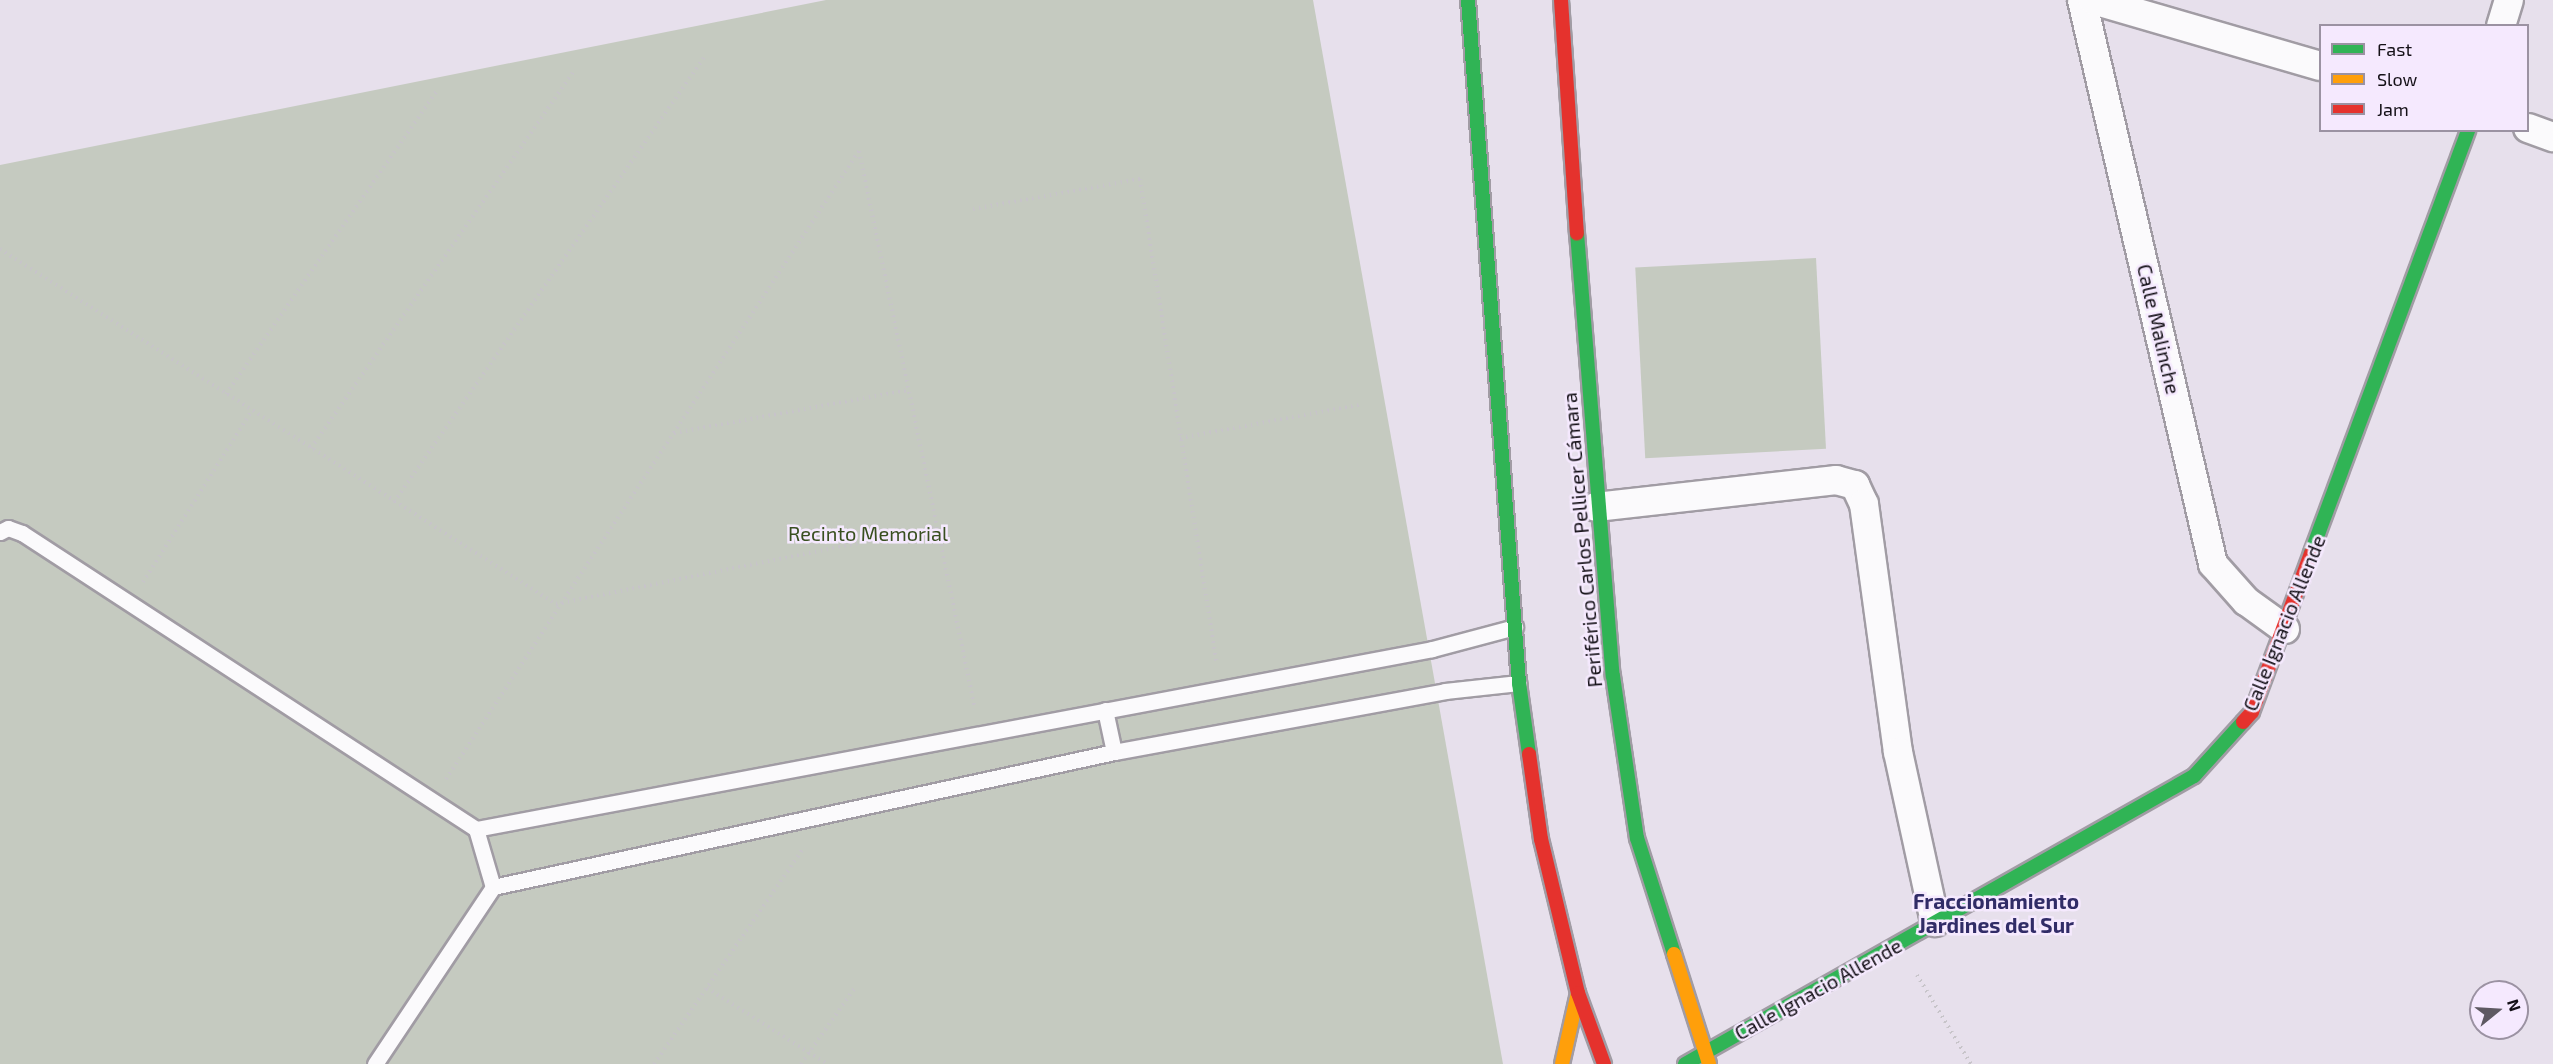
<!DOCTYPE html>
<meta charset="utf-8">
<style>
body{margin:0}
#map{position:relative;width:2553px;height:1064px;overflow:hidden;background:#e7e0ec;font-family:"Exo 2",sans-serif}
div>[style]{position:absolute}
.green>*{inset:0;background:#c5cac0;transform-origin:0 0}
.path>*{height:4px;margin-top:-2px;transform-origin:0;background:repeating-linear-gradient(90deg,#c7c4c9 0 1.5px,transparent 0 6px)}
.roads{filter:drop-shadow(2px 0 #a19ca4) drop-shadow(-2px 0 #a19ca4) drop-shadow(0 2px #a19ca4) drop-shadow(0 -2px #a19ca4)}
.lane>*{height:15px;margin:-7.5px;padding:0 7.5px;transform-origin:7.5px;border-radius:7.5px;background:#fbfafc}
.street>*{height:28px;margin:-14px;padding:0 14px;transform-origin:14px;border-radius:14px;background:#fbfafc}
.fast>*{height:14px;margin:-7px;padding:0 7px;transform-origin:7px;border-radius:7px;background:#30b455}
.slow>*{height:14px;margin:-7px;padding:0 7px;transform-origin:7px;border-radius:7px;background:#ff9f0a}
.jam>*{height:14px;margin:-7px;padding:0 7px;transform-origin:7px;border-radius:7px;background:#e5322d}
span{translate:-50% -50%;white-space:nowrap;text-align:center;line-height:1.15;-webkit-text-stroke:5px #f5e9fe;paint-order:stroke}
.street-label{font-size:20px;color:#141017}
.park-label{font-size:20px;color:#394f20}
.neighbourhood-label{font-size:21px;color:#312c67;font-weight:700}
.legend{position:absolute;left:2319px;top:24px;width:210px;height:108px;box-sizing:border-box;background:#f5e9fe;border:2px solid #9b92a2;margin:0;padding:8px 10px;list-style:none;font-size:18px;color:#141017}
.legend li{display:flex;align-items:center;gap:12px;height:30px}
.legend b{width:30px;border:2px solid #9b92a2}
.north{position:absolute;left:2469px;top:980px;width:60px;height:60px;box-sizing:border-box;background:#f5e9fe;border:2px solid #9b92a2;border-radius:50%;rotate:72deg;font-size:16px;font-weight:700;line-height:24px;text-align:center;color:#141017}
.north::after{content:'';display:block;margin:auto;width:21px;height:27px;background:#5e5962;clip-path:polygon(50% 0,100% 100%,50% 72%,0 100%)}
</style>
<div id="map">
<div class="green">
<i style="clip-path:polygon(826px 0,1313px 0,1503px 1064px,0 1064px,0 165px)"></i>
<i style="left:1816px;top:258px;width:191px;height:181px;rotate:87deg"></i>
</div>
<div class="path">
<i style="left:859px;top:151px;width:570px;rotate:78.26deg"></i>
<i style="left:973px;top:209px;width:170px;rotate:-10.2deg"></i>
<i style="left:1140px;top:179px;width:491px;rotate:81deg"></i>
<i style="left:0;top:249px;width:660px;rotate:32.56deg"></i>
<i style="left:556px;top:604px;width:389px;rotate:-11.4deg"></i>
<i style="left:226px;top:394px;width:368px;rotate:-55.2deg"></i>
<i style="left:674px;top:433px;width:239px;rotate:-10.4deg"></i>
<i style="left:1180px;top:438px;width:186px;rotate:-10.5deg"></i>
<i style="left:311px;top:448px;width:460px;rotate:-55.1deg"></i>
<i style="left:394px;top:502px;width:544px;rotate:-55.11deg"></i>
<i style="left:143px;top:582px;width:204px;rotate:-57.6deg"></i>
<i style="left:446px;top:779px;width:752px;rotate:-56.67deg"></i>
<i style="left:1917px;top:975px;width:104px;rotate:58.8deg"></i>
<i style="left:707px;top:988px;width:142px;rotate:32.3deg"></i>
<i style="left:654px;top:1064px;width:264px;rotate:-55.3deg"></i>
<i style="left:801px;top:1064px;width:95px;rotate:-54.8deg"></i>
</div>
<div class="roads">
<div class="lane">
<i style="left:0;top:532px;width:9px;rotate:-27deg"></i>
<i style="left:8px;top:528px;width:15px;rotate:20deg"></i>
<i style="left:22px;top:533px;width:542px;rotate:33.1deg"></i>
<i style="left:476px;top:829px;width:973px;rotate:-10.66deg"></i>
<i style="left:1432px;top:649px;width:86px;rotate:-14.8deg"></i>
<i style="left:1105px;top:710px;width:43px;rotate:77.9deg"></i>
<i style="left:476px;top:829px;width:60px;rotate:73.7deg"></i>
<i style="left:375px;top:1064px;width:213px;rotate:-56.3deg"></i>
<i style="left:493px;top:887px;width:636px;rotate:-12.26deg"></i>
<i style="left:1114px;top:752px;width:337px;rotate:-10.4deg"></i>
<i style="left:1445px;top:691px;width:74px;rotate:-6.2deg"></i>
</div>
<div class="street">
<i style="left:2082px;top:0;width:579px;rotate:76.92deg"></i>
<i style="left:2213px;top:564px;width:50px;rotate:48.3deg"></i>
<i style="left:2246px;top:601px;width:48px;rotate:35.7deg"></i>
<i style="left:2093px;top:0;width:236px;rotate:16.2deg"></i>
<i style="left:2501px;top:26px;width:27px;rotate:-73deg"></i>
<i style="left:2528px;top:128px;width:27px;rotate:20deg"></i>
<i style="left:1596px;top:507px;width:242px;rotate:-6.4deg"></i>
<i style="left:1836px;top:480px;width:20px;rotate:15deg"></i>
<i style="left:1855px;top:485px;width:21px;rotate:65deg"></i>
<i style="left:1864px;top:504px;width:250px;rotate:82.2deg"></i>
<i style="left:1898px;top:752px;width:174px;rotate:77.7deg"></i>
</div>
<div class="fast">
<i style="left:1468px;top:0;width:685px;rotate:85.73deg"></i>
<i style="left:1519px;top:683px;width:72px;rotate:82deg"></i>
<i style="left:1577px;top:233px;width:444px;rotate:85.4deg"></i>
<i style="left:1613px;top:676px;width:164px;rotate:81.6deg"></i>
<i style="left:1637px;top:838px;width:122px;rotate:72.3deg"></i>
<i style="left:2311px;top:553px;width:451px;rotate:-69.6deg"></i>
<i style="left:1685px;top:1064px;width:585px;rotate:-29.5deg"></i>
<i style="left:2194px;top:776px;width:73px;rotate:-47.8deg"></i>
</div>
<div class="slow">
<i style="left:1674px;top:954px;width:115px;rotate:72.3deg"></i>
<i style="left:1562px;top:1064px;width:73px;rotate:-77.3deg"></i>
</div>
<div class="jam">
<i style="left:1561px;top:0;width:234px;rotate:86.1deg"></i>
<i style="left:2243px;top:722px;width:13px;rotate:-48deg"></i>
<i style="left:2252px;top:712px;width:170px;rotate:-69.6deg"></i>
<i style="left:1529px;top:754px;width:86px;rotate:82deg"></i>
<i style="left:1541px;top:839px;width:158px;rotate:76.5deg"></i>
<i style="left:1578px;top:993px;width:76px;rotate:69.9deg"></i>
</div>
</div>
<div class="street-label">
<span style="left:2159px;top:329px;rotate:77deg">Calle Malinche</span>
<span style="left:1582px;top:540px;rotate:-95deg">Periférico Carlos Pellicer Cámara</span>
<span style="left:2284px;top:623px;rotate:-68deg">Calle Ignacio Allende</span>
<span style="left:1818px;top:989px;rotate:-29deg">Calle Ignacio Allende</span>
</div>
<div class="park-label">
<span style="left:868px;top:533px">Recinto Memorial</span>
</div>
<div class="neighbourhood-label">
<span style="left:1996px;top:913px">Fraccionamiento<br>Jardines del Sur</span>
</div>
<ul class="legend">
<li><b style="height:8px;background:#30b455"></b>Fast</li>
<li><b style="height:8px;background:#ff9f0a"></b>Slow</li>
<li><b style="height:8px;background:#e5322d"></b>Jam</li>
</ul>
<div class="north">N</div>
</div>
